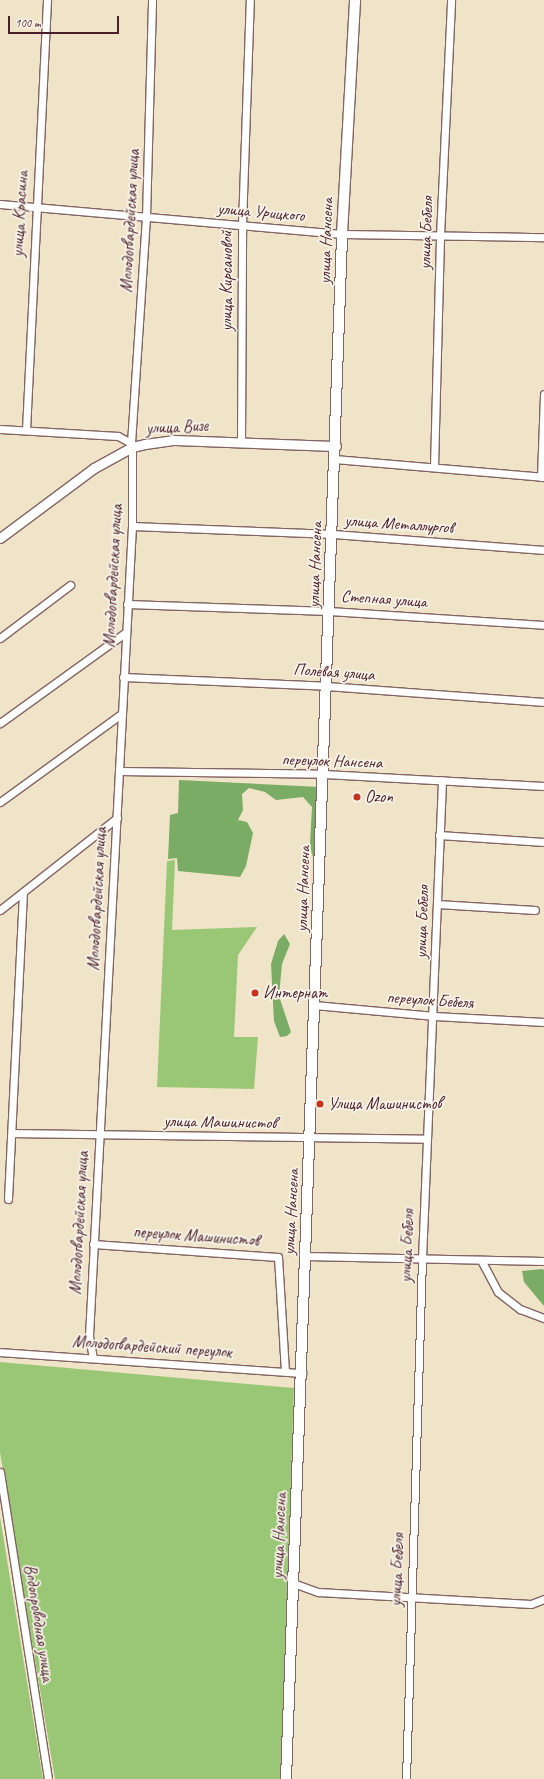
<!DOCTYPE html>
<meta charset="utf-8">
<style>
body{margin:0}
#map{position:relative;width:544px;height:1779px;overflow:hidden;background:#efe4c8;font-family:Caveat,sans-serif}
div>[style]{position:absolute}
.green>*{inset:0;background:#9ac775}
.forest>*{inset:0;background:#7bac66}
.roads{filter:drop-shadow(1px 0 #846462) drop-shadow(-1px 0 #846462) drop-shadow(0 1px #846462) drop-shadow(0 -1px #846462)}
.minor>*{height:7px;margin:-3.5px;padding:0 3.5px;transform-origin:3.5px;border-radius:3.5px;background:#fff}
.tertiary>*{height:9px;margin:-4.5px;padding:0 4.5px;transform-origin:4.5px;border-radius:4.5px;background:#fff}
.secondary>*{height:10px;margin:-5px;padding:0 5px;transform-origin:5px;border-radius:5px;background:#fff}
.dots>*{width:11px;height:11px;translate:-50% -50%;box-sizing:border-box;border:2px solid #f7f3e8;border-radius:50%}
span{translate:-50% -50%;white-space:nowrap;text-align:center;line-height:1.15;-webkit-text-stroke:3.5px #f7f3e8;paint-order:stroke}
.street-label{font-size:17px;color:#4a1f2b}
.poi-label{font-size:17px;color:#4a1f2b}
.left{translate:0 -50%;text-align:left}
.scale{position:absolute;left:8px;top:16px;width:111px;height:18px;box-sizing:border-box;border:2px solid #4a1f2b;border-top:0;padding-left:5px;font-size:12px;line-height:14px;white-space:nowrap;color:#4a1f2b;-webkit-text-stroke:3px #f7f3e8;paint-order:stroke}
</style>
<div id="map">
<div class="green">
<i style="clip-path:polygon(175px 860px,172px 930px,257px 927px,238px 955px,234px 1037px,258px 1037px,254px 1089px,157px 1087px,167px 861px)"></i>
<i style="clip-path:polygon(0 1362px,294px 1388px,281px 1779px,55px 1779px,0 1452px)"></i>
<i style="clip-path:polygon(0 1517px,43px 1779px,0 1779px)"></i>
</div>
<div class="forest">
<i style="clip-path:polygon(179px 780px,320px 787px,317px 858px,312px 855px,310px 843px,312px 807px,303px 797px,276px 800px,265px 792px,249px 788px,242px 794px,243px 810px,238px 820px,247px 822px,253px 833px,246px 866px,240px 877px,178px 871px,177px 858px,168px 859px,170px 815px,178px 813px)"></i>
<i style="clip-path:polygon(284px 934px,290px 944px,282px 964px,279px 996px,291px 1032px,287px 1036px,280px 1037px,274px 1021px,271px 964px,278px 941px)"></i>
<i style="clip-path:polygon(542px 1269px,544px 1270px,544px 1306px,524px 1282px,522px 1271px)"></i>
</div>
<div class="roads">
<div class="minor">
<i style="left:0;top:204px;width:343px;rotate:5deg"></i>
<i style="left:342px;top:234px;width:202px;rotate:0.9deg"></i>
<i style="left:0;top:429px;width:118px;rotate:3.4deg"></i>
<i style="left:118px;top:436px;width:15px;rotate:28deg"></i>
<i style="left:131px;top:443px;width:4px;rotate:76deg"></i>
<i style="left:132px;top:447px;width:79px;rotate:90deg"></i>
<i style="left:132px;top:526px;width:811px;rotate:93.04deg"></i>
<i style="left:89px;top:1336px;width:22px;rotate:80deg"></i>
<i style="left:26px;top:430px;width:431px;rotate:-87.2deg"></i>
<i style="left:241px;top:442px;width:217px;rotate:-89.7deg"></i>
<i style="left:242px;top:225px;width:225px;rotate:-88deg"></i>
<i style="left:131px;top:443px;width:226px;rotate:-86.2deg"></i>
<i style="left:146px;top:217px;width:217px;rotate:-88.4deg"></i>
<i style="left:335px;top:459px;width:210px;rotate:4.9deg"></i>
<i style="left:434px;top:467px;width:231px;rotate:-88.5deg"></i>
<i style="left:440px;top:236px;width:236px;rotate:-87.3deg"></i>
<i style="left:541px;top:477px;width:83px;rotate:-87.9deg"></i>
<i style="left:132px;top:526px;width:201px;rotate:2.3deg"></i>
<i style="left:333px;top:534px;width:212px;rotate:4.3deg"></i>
<i style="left:127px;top:604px;width:202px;rotate:2deg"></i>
<i style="left:329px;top:611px;width:215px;rotate:3.7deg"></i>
<i style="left:0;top:638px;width:88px;rotate:-37.1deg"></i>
<i style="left:123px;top:677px;width:203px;rotate:2.5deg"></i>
<i style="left:326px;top:686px;width:219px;rotate:4.2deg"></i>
<i style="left:0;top:723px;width:154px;rotate:-35.8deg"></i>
<i style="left:119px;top:771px;width:205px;rotate:0.8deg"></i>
<i style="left:324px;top:774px;width:220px;rotate:3.1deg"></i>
<i style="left:0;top:802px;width:150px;rotate:-36deg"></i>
<i style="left:439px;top:835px;width:105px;rotate:3.8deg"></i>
<i style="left:437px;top:904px;width:98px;rotate:3.5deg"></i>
<i style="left:0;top:910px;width:149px;rotate:-38.2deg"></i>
<i style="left:314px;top:1005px;width:121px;rotate:5.2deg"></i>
<i style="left:434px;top:1016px;width:110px;rotate:3.1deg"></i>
<i style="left:12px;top:1133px;width:415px;rotate:0.8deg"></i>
<i style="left:8px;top:1199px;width:305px;rotate:-87.2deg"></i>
<i style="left:93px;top:1244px;width:185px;rotate:4deg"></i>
<i style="left:278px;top:1257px;width:114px;rotate:86.5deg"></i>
<i style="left:305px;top:1256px;width:239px;rotate:1.2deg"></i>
<i style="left:481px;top:1260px;width:36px;rotate:62deg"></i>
<i style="left:498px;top:1292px;width:28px;rotate:38deg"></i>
<i style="left:520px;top:1309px;width:26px;rotate:21deg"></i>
<i style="left:0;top:1352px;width:303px;rotate:4deg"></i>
<i style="left:0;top:1472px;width:311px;rotate:81.1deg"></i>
<i style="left:293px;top:1583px;width:27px;rotate:20deg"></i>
<i style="left:318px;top:1592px;width:213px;rotate:3.2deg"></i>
<i style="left:531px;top:1604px;width:14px;rotate:-21deg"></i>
<i style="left:406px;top:1779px;width:520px;rotate:-88.24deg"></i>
<i style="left:422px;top:1259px;width:479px;rotate:-87.6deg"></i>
</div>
<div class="tertiary">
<i style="left:0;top:538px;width:117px;rotate:-36.7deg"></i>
<i style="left:94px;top:468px;width:43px;rotate:-28.9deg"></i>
<i style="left:132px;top:447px;width:13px;rotate:-13deg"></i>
<i style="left:145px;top:444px;width:28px;rotate:-8deg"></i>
<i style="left:173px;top:440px;width:163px;rotate:2.1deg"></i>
</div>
<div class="secondary">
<i style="left:286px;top:1779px;width:1546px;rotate:-87.92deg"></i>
<i style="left:342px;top:234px;width:234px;rotate:-86.8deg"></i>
</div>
</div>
<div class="dots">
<i style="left:357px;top:797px;background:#c8321e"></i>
<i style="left:255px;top:993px;background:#c8321e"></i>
<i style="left:320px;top:1104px;background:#c8321e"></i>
</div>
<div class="street-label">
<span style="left:261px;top:212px;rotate:5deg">улица Урицкого</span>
<span style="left:20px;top:214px;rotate:-87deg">улица Красина</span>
<span style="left:130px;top:221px;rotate:-87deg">Молодогвардейская улица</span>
<span style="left:426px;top:233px;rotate:-88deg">улица Бебеля</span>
<span style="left:326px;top:241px;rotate:-88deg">улица Нансена</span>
<span style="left:227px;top:281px;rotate:-90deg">улица Кирсановой</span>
<span style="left:177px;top:427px;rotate:-3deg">улица Визе</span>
<span style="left:399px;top:524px;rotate:4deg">улица Металлургов</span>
<span style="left:315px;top:565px;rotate:-88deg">улица Нансена</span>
<span style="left:113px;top:576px;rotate:-87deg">Молодогвардейская улица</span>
<span style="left:384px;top:599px;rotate:4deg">Степная улица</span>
<span style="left:334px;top:672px;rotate:4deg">Полевая улица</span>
<span style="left:332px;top:761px;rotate:2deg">переулок Нансена</span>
<span style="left:303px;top:889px;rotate:-88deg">улица Нансена</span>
<span style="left:97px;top:899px;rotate:-87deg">Молодогвардейская улица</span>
<span style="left:422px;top:922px;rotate:-88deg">улица Бебеля</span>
<span style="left:430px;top:1000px;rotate:4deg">переулок Бебеля</span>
<span style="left:220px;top:1122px;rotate:1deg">улица Машинистов</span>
<span style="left:291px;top:1212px;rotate:-87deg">улица Нансена</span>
<span style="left:79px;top:1223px;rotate:-87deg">Молодогвардейская улица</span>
<span style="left:196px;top:1236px;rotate:4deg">переулок Машинистов</span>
<span style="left:407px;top:1246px;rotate:-88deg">улица Бебеля</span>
<span style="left:152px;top:1347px;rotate:4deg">Молодогвардейский переулок</span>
<span style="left:279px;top:1536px;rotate:-88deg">улица Нансена</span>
<span style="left:397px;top:1570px;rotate:-88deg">улица Бебеля</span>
<span style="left:39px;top:1623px;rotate:81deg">Водопроводная улица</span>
</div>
<div class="poi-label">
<span class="left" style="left:365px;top:797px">Ozon</span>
<span class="left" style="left:263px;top:993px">Интернат</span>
<span class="left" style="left:328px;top:1104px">Улица Машинистов</span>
</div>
<div class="scale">100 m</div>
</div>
